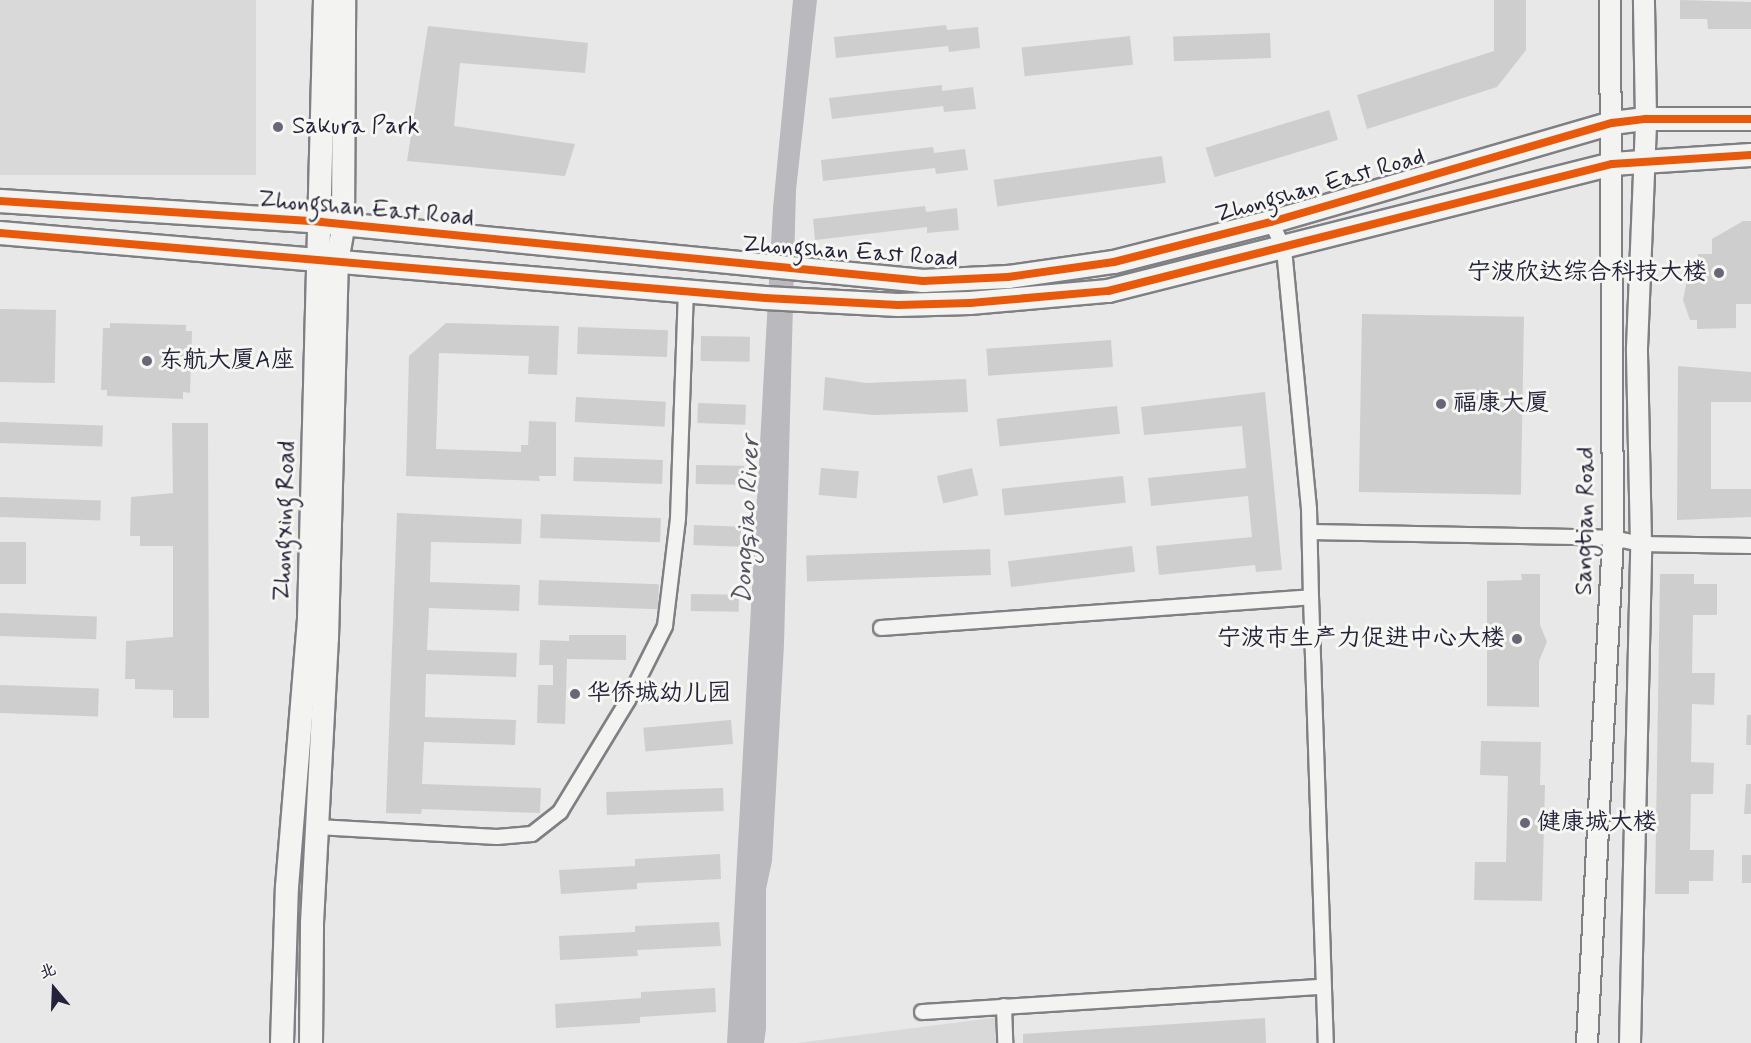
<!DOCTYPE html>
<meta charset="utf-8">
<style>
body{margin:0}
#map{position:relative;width:1751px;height:1043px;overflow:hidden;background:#e8e8e8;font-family:Mynerve,"LXGW WenKai TC",sans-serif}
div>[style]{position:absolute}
.green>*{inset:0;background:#d9d9da;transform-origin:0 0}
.water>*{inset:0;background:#b9b9be}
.building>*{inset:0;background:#cececf;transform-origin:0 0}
.roads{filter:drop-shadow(2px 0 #808084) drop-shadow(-2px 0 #808084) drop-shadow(0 2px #808084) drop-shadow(0 -2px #808084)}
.street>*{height:14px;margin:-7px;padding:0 7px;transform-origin:7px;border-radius:7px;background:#f3f3f1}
.secondary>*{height:20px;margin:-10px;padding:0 10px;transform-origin:10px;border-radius:10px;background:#f3f3f1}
.primary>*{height:22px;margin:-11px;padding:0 11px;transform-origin:11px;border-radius:11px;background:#f3f3f1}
.cycleway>*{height:8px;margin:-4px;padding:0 4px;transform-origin:4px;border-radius:4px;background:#e8590c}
.dots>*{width:16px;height:16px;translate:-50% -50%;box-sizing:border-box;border:3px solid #f6f6f2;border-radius:50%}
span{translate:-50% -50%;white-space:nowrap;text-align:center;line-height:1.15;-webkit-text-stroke:6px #f6f6f2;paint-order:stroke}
.poi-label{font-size:24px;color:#22223b}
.left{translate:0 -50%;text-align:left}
.right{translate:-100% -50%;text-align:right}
.street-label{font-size:24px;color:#22223b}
.water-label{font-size:26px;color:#565668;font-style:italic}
.north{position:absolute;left:24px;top:959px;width:60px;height:60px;-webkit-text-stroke:4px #f6f6f2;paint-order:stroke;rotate:341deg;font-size:16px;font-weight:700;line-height:24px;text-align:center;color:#22223b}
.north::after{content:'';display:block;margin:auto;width:21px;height:27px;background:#22223b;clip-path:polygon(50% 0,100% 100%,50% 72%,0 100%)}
</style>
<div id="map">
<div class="green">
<i style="left:0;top:0;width:256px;height:175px"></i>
<i style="clip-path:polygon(1000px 1017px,1001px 1043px,797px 1043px)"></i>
</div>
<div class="water">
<i style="clip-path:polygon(793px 0,817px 0,796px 190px,784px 644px,772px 861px,766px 889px,766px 1029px,764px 1043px,727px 1043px,773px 208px)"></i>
</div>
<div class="building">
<i style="clip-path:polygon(1494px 0,1526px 0,1526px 50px,1497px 87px,1367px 129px,1357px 95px,1494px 51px)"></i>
<i style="clip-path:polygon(1680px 0,1751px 2px,1751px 29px,1708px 29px,1707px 19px,1680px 19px)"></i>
<i style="clip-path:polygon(946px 25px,947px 30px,978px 27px,980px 48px,949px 52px,948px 46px,836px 58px,834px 37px)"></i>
<i style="clip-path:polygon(428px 26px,588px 43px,585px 73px,460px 63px,454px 126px,575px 144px,565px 176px,407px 161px)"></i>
<i style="left:1270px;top:33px;width:25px;height:97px;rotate:88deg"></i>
<i style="left:1130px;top:36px;width:29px;height:109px;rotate:84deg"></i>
<i style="clip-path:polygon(942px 85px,942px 91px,973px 87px,976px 109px,944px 112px,943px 106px,832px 119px,829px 98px)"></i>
<i style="left:1329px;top:110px;width:31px;height:129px;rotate:73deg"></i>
<i style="clip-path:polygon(933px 147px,934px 153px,965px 149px,968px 170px,936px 174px,935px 168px,823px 181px,821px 160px)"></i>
<i style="left:1162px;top:156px;width:27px;height:170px;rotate:82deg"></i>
<i style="clip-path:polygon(925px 206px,926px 212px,957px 208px,959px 230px,927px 233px,927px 227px,815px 240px,813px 219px)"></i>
<i style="clip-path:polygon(1743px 221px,1751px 221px,1751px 304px,1736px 304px,1736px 328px,1697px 329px,1697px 320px,1690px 320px,1683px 300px,1691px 260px,1698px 260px,1698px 254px,1712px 254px,1712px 239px)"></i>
<i style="left:0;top:309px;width:56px;height:73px;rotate:1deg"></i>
<i style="left:1362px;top:314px;width:162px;height:178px;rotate:1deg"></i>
<i style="clip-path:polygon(110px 323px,186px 325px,186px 331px,192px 331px,190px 393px,183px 392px,183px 399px,107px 396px,107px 390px,101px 390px,103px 328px,110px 328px)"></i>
<i style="clip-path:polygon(446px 323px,559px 326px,557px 375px,528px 374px,529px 356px,439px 353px,436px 449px,521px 452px,521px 445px,528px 445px,529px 421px,556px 422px,556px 476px,539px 476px,540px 481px,406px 476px,409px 356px)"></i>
<i style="left:578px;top:327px;width:90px;height:27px;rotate:2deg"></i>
<i style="left:701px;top:336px;width:49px;height:25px;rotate:1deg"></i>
<i style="left:1111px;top:340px;width:27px;height:125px;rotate:86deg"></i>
<i style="clip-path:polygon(1678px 366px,1751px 372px,1751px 402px,1711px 402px,1711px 489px,1751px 489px,1751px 517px,1677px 520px)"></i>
<i style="clip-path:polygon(825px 377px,866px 383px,966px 379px,968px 412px,873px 415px,823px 410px)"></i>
<i style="clip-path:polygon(1265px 392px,1282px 570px,1256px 572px,1255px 565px,1159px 575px,1156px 546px,1252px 537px,1248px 496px,1151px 506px,1148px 478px,1246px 468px,1242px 426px,1144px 435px,1141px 407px)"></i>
<i style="left:576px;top:397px;width:90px;height:25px;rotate:3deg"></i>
<i style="left:698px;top:403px;width:48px;height:20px;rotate:2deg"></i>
<i style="left:1117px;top:406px;width:28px;height:121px;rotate:84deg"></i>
<i style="left:0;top:422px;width:103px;height:21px;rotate:2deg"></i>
<i style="clip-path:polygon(172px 423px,208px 423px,209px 718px,173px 718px,173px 690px,135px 689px,135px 679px,125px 679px,126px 641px,173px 637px,173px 546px,140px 546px,140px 536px,130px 536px,131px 497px,173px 493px)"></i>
<i style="left:574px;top:457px;width:89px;height:24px;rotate:2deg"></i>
<i style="left:696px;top:465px;width:48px;height:19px;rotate:1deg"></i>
<i style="left:821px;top:468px;width:38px;height:27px;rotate:5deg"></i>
<i style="left:972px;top:468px;width:28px;height:36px;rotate:77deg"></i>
<i style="left:1123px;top:476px;width:27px;height:122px;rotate:84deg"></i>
<i style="left:0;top:497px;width:101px;height:20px;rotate:2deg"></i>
<i style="clip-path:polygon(397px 513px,522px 519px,521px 544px,431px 542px,430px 582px,520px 585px,519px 611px,429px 608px,427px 650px,517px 653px,516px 677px,426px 674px,425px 717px,516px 720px,515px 745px,424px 742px,422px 784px,541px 788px,540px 813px,422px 809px,421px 814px,386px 813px)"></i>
<i style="left:541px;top:514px;width:120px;height:24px;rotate:2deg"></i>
<i style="left:694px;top:525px;width:47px;height:20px;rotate:2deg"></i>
<i style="left:0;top:542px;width:26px;height:42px"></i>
<i style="left:1132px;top:546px;width:26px;height:125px;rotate:83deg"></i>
<i style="left:990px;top:549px;width:26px;height:184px;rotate:88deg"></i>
<i style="clip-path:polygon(1521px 574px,1540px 574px,1540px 625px,1547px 642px,1539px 661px,1539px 707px,1487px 706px,1487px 581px,1522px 580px)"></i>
<i style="clip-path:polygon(1660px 574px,1694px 574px,1694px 584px,1717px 584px,1717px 615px,1693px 615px,1692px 673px,1715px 673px,1714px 705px,1692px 704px,1691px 762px,1714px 763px,1713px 794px,1691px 794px,1690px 850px,1714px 850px,1713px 881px,1689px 881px,1689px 894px,1655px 894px)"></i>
<i style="left:539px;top:580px;width:120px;height:25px;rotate:2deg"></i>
<i style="left:691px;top:594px;width:48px;height:17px;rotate:1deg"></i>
<i style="left:0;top:613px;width:97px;height:23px;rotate:2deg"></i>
<i style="clip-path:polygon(569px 635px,626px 635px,626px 660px,567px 659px,565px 724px,537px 723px,538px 685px,553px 685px,553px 665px,539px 665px,540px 640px,569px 641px)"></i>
<i style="left:0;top:685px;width:99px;height:28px;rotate:2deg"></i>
<i style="clip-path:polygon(1747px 715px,1751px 715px,1751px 745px,1746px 745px)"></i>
<i style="left:731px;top:720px;width:24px;height:88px;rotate:85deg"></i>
<i style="clip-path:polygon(1481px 741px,1541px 742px,1540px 785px,1545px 785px,1542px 901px,1474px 900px,1475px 862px,1506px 862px,1508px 776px,1480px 775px)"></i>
<i style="clip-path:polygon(1746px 784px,1751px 784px,1751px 814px,1744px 814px)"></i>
<i style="left:723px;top:788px;width:23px;height:117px;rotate:88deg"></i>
<i style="clip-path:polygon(720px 854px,721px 879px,637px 883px,637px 889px,561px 894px,559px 870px,635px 866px,635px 859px)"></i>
<i style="left:1742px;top:855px;width:9px;height:28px"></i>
<i style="clip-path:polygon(719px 922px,721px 946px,637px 950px,638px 956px,560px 960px,559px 936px,635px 932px,635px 926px)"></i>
<i style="clip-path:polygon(715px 988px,716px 1012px,640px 1017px,640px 1023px,556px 1028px,555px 1004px,641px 998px,641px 992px)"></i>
<i style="clip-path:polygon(1265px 1018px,1266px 1043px,1023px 1043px,1023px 1034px)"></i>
</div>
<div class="roads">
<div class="street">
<i style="left:1271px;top:222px;width:30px;rotate:64deg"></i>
<i style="left:1284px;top:249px;width:261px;rotate:84.5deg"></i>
<i style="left:1309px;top:509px;width:88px;rotate:88.7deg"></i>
<i style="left:1310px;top:532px;width:303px;rotate:1.1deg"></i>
<i style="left:1613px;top:538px;width:29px;rotate:12deg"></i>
<i style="left:1641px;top:544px;width:110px;rotate:1deg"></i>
<i style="left:881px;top:628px;width:431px;rotate:-4.1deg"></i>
<i style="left:1311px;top:597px;width:446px;rotate:88.1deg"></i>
<i style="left:317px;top:827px;width:180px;rotate:3.2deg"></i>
<i style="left:497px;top:837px;width:35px;rotate:-5deg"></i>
<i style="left:532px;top:834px;width:36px;rotate:-38deg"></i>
<i style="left:560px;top:812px;width:131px;rotate:-58.7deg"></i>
<i style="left:628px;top:700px;width:83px;rotate:-63.4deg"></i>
<i style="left:665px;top:626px;width:109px;rotate:-83.1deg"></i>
<i style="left:678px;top:518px;width:226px;rotate:-88deg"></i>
<i style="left:1004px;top:1006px;width:37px;rotate:88deg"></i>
<i style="left:922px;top:1012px;width:402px;rotate:-3.6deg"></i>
</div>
<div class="secondary">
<i style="left:1587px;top:1043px;width:506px;rotate:-87.05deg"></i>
<i style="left:1613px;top:538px;width:538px;rotate:-90.32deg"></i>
<i style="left:1630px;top:1043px;width:499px;rotate:-88.7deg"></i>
<i style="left:1641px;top:544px;width:196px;rotate:-91.2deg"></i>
<i style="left:1637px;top:348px;width:229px;rotate:-87.7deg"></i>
<i style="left:1646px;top:119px;width:119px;rotate:-91deg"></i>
</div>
<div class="primary">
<i style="left:0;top:201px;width:322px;rotate:3.7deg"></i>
<i style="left:321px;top:222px;width:605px;rotate:5.6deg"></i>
<i style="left:923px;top:281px;width:85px;rotate:-2.7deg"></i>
<i style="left:1008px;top:277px;width:107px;rotate:-8.1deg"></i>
<i style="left:1114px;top:262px;width:162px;rotate:-14.3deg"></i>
<i style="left:1271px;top:222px;width:355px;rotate:-16.2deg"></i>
<i style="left:1612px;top:123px;width:34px;rotate:-7deg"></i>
<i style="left:1646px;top:119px;width:105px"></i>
<i style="left:0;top:233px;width:768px;rotate:4.86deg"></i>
<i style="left:765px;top:298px;width:133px;rotate:3deg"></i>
<i style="left:898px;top:305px;width:72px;rotate:-1.6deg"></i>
<i style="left:970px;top:303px;width:139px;rotate:-5deg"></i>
<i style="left:1108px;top:291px;width:520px;rotate:-14.14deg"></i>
<i style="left:1612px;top:164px;width:139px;rotate:-3.7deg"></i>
<i style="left:282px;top:1043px;width:156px;rotate:-88.2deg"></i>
<i style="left:287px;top:887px;width:270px;rotate:-85.3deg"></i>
<i style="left:309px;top:618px;width:618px;rotate:-88.52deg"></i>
<i style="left:311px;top:1043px;width:120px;rotate:-89.5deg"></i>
<i style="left:312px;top:923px;width:285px;rotate:-87deg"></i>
<i style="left:327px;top:638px;width:376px;rotate:-88.5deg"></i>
<i style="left:337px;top:262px;width:36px;rotate:-80deg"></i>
<i style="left:343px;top:227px;width:227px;rotate:-89.7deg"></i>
</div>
</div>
<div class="cycleway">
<i style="left:0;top:201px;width:322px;rotate:3.7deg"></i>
<i style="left:321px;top:222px;width:605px;rotate:5.6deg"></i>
<i style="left:923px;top:281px;width:85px;rotate:-2.7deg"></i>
<i style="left:1008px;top:277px;width:107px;rotate:-8.1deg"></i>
<i style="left:1114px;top:262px;width:162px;rotate:-14.3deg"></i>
<i style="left:1271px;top:222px;width:355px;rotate:-16.2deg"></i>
<i style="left:1612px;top:123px;width:34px;rotate:-7deg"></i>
<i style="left:1646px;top:119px;width:105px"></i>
<i style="left:0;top:233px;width:768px;rotate:4.86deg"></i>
<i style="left:765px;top:298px;width:133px;rotate:3deg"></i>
<i style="left:898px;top:305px;width:72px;rotate:-1.6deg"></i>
<i style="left:970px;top:303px;width:139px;rotate:-5deg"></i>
<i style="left:1108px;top:291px;width:520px;rotate:-14.14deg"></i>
<i style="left:1612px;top:164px;width:139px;rotate:-3.7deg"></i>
</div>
<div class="dots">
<i style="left:278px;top:127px;background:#676778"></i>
<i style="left:1719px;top:273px;background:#676778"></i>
<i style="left:147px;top:361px;background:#676778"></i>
<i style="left:1441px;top:404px;background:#676778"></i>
<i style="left:1517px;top:639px;background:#676778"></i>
<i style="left:575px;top:694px;background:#676778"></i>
<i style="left:1525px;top:823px;background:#676778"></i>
</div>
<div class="poi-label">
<span class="left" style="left:292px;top:127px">Sakura Park</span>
<span class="right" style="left:1707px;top:273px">宁波欣达综合科技大楼</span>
<span class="left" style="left:159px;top:361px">东航大厦A座</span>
<span class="left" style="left:1453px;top:404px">福康大厦</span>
<span class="right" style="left:1505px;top:639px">宁波市生产力促进中心大楼</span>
<span class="left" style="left:587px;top:694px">华侨城幼儿园</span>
<span class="left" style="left:1537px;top:823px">健康城大楼</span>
</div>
<div class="street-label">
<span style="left:1320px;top:186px;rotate:-16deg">Zhongshan East Road</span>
<span style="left:366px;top:209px;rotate:5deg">Zhongshan East Road</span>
<span style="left:850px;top:252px;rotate:4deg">Zhongshan East Road</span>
<span style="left:285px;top:521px;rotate:-88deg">Zhongxing Road</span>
<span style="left:1586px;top:521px;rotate:-89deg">Sangtian Road</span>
</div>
<div class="water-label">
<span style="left:748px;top:520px;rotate:-87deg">Dongqiao River</span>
</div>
<div class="north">北</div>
</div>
